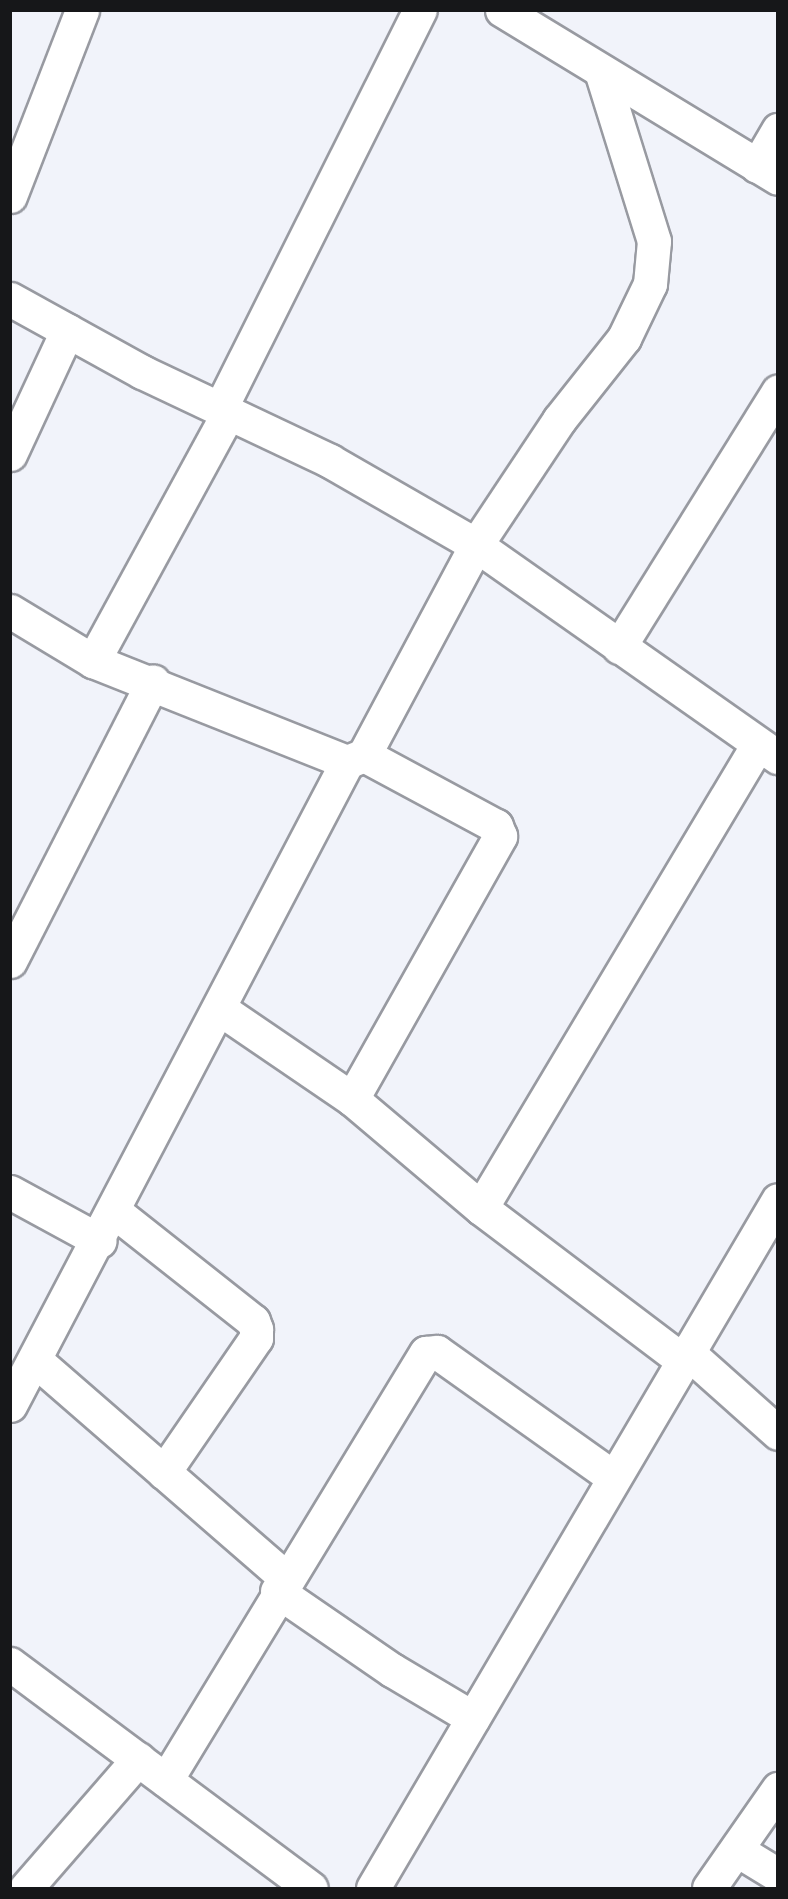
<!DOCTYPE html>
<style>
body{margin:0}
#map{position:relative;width:788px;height:1899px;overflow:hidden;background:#f1f3fa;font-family:"Fira Sans Condensed",sans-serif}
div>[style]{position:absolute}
.roads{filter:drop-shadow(2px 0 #989aa1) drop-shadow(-2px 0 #989aa1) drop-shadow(0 2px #989aa1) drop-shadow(0 -2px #989aa1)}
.minor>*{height:33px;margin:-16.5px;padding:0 16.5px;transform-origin:16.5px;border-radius:16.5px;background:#fff}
.tertiary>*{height:33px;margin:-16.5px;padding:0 16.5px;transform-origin:16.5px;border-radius:16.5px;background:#fff}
span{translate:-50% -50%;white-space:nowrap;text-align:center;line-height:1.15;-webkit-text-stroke:6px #fff;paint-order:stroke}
.frame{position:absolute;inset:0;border:12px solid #161719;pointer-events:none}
</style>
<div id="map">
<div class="roads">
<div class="minor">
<i style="left:502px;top:10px;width:323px;rotate:31.3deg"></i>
<i style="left:757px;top:166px;width:42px;rotate:-59.7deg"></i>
<i style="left:10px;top:196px;width:199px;rotate:-68.8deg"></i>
<i style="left:220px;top:409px;width:446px;rotate:-63.4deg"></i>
<i style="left:10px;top:454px;width:136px;rotate:-65.1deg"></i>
<i style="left:10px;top:611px;width:97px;rotate:31.1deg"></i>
<i style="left:93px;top:661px;width:273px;rotate:21.7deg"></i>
<i style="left:619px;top:647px;width:301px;rotate:-58.1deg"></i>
<i style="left:93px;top:661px;width:282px;rotate:-61.4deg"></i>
<i style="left:10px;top:961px;width:314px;rotate:-62.9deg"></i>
<i style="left:220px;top:1009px;width:160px;rotate:34.3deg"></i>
<i style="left:352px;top:1099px;width:169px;rotate:40.2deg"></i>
<i style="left:481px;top:1208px;width:251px;rotate:37.1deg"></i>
<i style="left:352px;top:1099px;width:302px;rotate:-60.6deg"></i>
<i style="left:500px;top:836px;width:11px;rotate:-112deg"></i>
<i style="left:496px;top:826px;width:150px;rotate:-151.7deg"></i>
<i style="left:10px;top:1192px;width:102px;rotate:28.6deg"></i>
<i style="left:481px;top:1208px;width:538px;rotate:-59.15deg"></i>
<i style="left:115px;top:1212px;width:176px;rotate:38.3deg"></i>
<i style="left:253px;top:1321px;width:9px;rotate:69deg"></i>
<i style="left:256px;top:1329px;width:9px;rotate:90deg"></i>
<i style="left:256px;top:1338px;width:163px;rotate:124.5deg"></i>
<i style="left:686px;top:1351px;width:123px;rotate:41.7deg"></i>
<i style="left:35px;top:1360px;width:331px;rotate:41deg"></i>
<i style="left:10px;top:1405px;width:726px;rotate:-62.34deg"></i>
<i style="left:347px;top:762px;width:18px;rotate:-22deg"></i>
<i style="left:364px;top:755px;width:238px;rotate:-61.9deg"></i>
<i style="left:476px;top:545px;width:150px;rotate:-56.4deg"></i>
<i style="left:559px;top:420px;width:105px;rotate:-51.6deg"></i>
<i style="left:624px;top:338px;width:60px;rotate:-64.3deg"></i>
<i style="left:650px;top:284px;width:43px;rotate:-84.7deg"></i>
<i style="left:654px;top:241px;width:178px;rotate:-107.3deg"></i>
<i style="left:277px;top:1591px;width:140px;rotate:34.5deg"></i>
<i style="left:392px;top:1670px;width:94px;rotate:30.7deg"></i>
<i style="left:10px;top:1664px;width:375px;rotate:36.7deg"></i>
<i style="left:166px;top:1780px;width:500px;rotate:-58.7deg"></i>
<i style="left:426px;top:1353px;width:11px;rotate:-5deg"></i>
<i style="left:437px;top:1352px;width:216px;rotate:35.4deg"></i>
<i style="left:737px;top:1850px;width:48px;rotate:31.4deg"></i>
<i style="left:26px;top:1888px;width:171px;rotate:-49deg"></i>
<i style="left:373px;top:1888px;width:798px;rotate:-59.52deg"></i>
<i style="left:709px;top:1888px;width:121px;rotate:-55.1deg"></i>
</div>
<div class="tertiary">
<i style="left:10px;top:299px;width:151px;rotate:28.9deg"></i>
<i style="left:142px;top:372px;width:208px;rotate:25.3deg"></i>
<i style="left:330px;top:461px;width:168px;rotate:29.9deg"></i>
<i style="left:476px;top:545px;width:369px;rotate:35.1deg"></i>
</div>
</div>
<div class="frame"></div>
</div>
